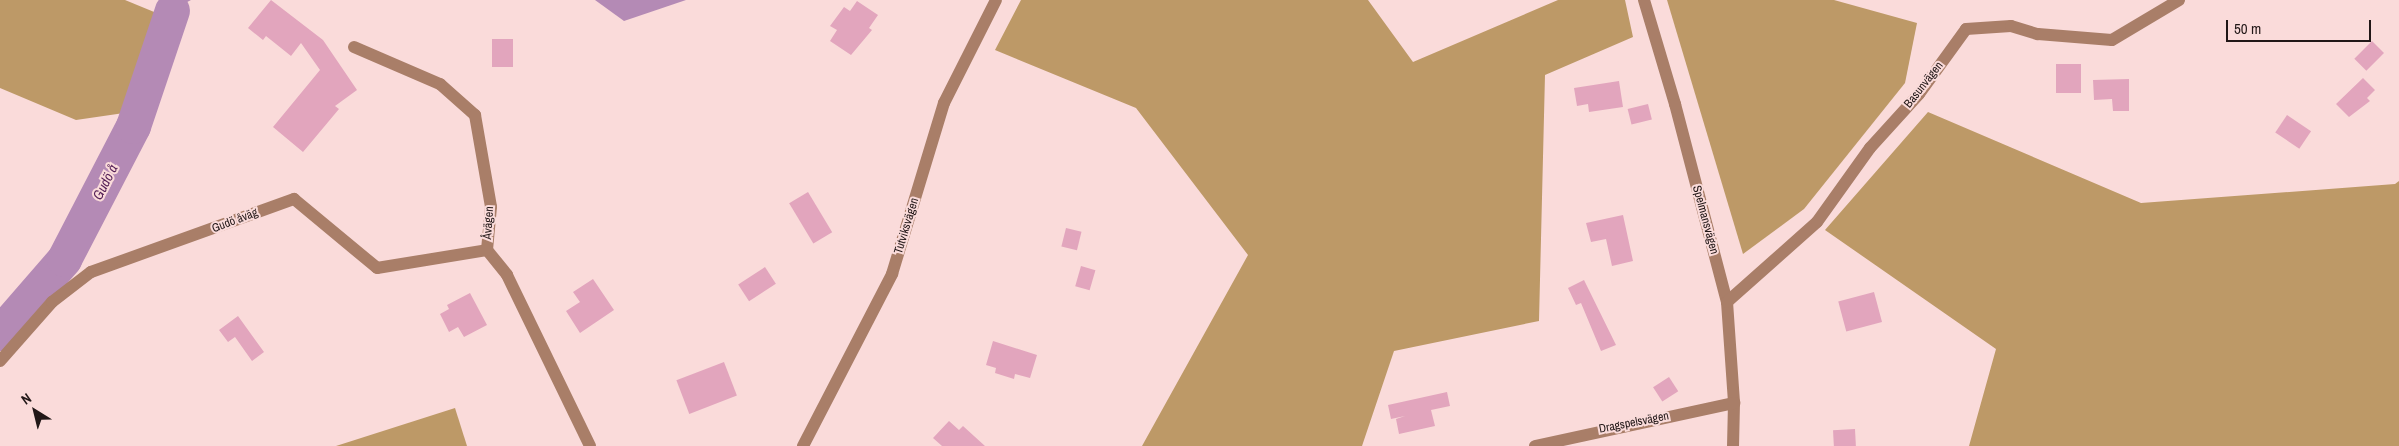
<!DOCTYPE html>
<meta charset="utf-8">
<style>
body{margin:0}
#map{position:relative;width:2399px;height:446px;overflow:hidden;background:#fadbda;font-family:"Archivo Narrow",sans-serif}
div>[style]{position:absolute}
.forest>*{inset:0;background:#bd9967}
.water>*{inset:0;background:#b48ab5}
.river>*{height:35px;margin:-17.5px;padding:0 17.5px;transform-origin:17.5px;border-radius:17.5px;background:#b48ab5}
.building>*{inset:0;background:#e2a5bd;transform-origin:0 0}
.minor>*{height:12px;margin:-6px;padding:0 6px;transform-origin:6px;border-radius:6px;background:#a97e68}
span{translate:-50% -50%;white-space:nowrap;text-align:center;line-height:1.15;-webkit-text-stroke:4px #fadbda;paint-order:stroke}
.street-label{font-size:12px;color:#211717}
.water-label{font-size:14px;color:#541f56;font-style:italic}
.north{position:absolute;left:10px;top:386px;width:50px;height:50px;-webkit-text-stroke:4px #fadbda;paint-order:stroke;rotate:324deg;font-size:14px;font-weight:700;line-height:20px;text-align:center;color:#211717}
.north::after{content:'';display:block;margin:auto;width:18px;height:22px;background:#211717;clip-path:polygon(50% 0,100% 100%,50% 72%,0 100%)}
.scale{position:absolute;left:2226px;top:20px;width:145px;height:22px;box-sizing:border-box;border:2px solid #211717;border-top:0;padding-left:6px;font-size:15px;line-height:18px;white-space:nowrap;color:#211717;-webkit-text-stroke:4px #fadbda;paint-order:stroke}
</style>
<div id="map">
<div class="forest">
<i style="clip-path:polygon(0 0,125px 0,159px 14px,124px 113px,76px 120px,0 88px)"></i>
<i style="clip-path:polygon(1021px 0,1368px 0,1413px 62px,1558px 0,1625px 0,1633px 37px,1545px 75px,1539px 321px,1394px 351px,1362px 446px,1142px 446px,1248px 255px,1136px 108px,995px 50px)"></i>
<i style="clip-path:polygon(1667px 0,1834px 0,1917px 23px,1905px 83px,1804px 209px,1743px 254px)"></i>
<i style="clip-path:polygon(1928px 112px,2141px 203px,2395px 184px,2399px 181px,2399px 446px,1969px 446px,1996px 349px,1825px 230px)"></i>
<i style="clip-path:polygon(455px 408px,467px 446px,336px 446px)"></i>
</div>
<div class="water">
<i style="clip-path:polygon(165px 0,191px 0,172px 10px)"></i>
<i style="clip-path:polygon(595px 0,686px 0,624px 21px)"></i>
</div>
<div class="river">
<i style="left:0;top:333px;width:98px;rotate:-49.1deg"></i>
<i style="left:64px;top:259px;width:150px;rotate:-62.6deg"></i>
<i style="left:133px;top:126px;width:122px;rotate:-71.4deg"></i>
</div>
<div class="building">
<i style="clip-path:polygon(271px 0,323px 40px,357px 90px,335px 106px,339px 109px,303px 152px,273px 127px,320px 70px,301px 43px,291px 56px,266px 36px,263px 40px,248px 28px)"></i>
<i style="clip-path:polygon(857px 1px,878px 15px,869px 28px,872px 30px,851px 55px,830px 41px,837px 30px,830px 26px,844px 7px,850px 11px)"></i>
<i style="left:492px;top:39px;width:21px;height:28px"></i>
<i style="left:2372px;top:41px;width:17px;height:25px;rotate:45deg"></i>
<i style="left:2056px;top:64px;width:25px;height:29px"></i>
<i style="clip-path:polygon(2363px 78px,2375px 90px,2367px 98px,2370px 101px,2349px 117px,2336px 104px)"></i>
<i style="clip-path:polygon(2129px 79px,2129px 111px,2113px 111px,2112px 99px,2094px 100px,2093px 80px)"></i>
<i style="clip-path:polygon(1619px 81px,1623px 107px,1589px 112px,1588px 104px,1577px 106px,1574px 88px)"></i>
<i style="left:1648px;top:104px;width:16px;height:21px;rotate:76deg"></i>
<i style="left:2287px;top:115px;width:29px;height:21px;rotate:34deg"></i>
<i style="left:808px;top:192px;width:47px;height:22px;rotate:59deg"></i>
<i style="clip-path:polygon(1623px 215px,1633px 261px,1612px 266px,1606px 239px,1591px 242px,1586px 223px)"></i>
<i style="left:1066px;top:228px;width:16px;height:19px;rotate:14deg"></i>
<i style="left:1081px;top:266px;width:15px;height:21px;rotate:16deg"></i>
<i style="left:765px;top:267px;width:20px;height:32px;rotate:57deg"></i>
<i style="clip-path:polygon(593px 279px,614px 310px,580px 333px,566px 311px,580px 302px,573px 292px)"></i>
<i style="clip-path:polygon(1584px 280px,1616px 345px,1601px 351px,1581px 303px,1576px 305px,1568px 288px)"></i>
<i style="left:1874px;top:292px;width:31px;height:37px;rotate:75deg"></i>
<i style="clip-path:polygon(470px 293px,487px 325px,464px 337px,458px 327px,449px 332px,440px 314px,449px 309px,447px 305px)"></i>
<i style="clip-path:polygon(238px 316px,264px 352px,252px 361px,235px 337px,228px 342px,219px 330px)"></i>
<i style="clip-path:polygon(993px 341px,1037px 355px,1030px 378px,1015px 374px,1014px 379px,995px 373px,996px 368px,986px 365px)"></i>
<i style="left:724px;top:362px;width:36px;height:51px;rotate:69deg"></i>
<i style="left:1669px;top:377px;width:17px;height:19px;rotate:57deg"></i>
<i style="clip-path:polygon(1447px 392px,1450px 406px,1431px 410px,1435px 426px,1399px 434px,1396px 419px,1405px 416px,1391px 419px,1388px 405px)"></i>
<i style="clip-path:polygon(949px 421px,959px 430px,963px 426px,985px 446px,942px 446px,933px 438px)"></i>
<i style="left:1855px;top:429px;width:17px;height:22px;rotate:87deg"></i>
</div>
<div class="minor">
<i style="left:1644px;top:0;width:109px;rotate:73.4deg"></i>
<i style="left:1675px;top:104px;width:205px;rotate:75.3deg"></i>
<i style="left:1727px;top:302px;width:101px;rotate:86deg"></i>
<i style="left:1734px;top:403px;width:43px;rotate:91.3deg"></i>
<i style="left:354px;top:47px;width:94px;rotate:23.3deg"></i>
<i style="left:440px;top:84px;width:47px;rotate:41.5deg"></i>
<i style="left:475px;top:115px;width:93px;rotate:80.1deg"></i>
<i style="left:491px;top:207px;width:43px;rotate:95.3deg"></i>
<i style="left:487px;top:250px;width:32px;rotate:51deg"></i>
<i style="left:507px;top:275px;width:190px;rotate:64.1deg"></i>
<i style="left:1727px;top:302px;width:120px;rotate:-41.6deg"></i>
<i style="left:1817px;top:222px;width:91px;rotate:-54.4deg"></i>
<i style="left:1870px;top:148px;width:73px;rotate:-47.8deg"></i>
<i style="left:1919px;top:94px;width:80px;rotate:-54.1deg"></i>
<i style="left:1966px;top:29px;width:45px;rotate:-3.8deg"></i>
<i style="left:2011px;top:26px;width:28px;rotate:17deg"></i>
<i style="left:2038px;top:34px;width:74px;rotate:4.6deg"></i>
<i style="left:2112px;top:40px;width:78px;rotate:-30.8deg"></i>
<i style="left:0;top:361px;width:79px;rotate:-48.6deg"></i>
<i style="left:52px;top:302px;width:49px;rotate:-37.6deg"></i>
<i style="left:91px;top:272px;width:216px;rotate:-19.8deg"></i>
<i style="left:294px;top:199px;width:108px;rotate:39.7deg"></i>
<i style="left:377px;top:268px;width:111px;rotate:-9.3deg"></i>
<i style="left:803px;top:446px;width:194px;rotate:-62.6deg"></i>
<i style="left:892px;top:274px;width:179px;rotate:-73.1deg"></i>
<i style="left:944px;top:103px;width:115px;rotate:-63.2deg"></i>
<i style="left:1535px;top:446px;width:204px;rotate:-12.2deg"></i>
</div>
<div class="street-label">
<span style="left:1924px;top:85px;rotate:-52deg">Basunvägen</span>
<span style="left:1705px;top:220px;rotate:75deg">Spelmansvägen</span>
<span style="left:235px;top:221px;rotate:-21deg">Gudö åväg</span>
<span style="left:489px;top:223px;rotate:-86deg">Åvägen</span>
<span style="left:907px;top:226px;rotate:-73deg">Tutviksvägen</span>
<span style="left:1634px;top:423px;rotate:-11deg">Dragspelsvägen</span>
</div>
<div class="water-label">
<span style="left:105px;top:182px;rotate:-63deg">Gudö å</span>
</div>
<div class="north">N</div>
<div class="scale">50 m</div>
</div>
